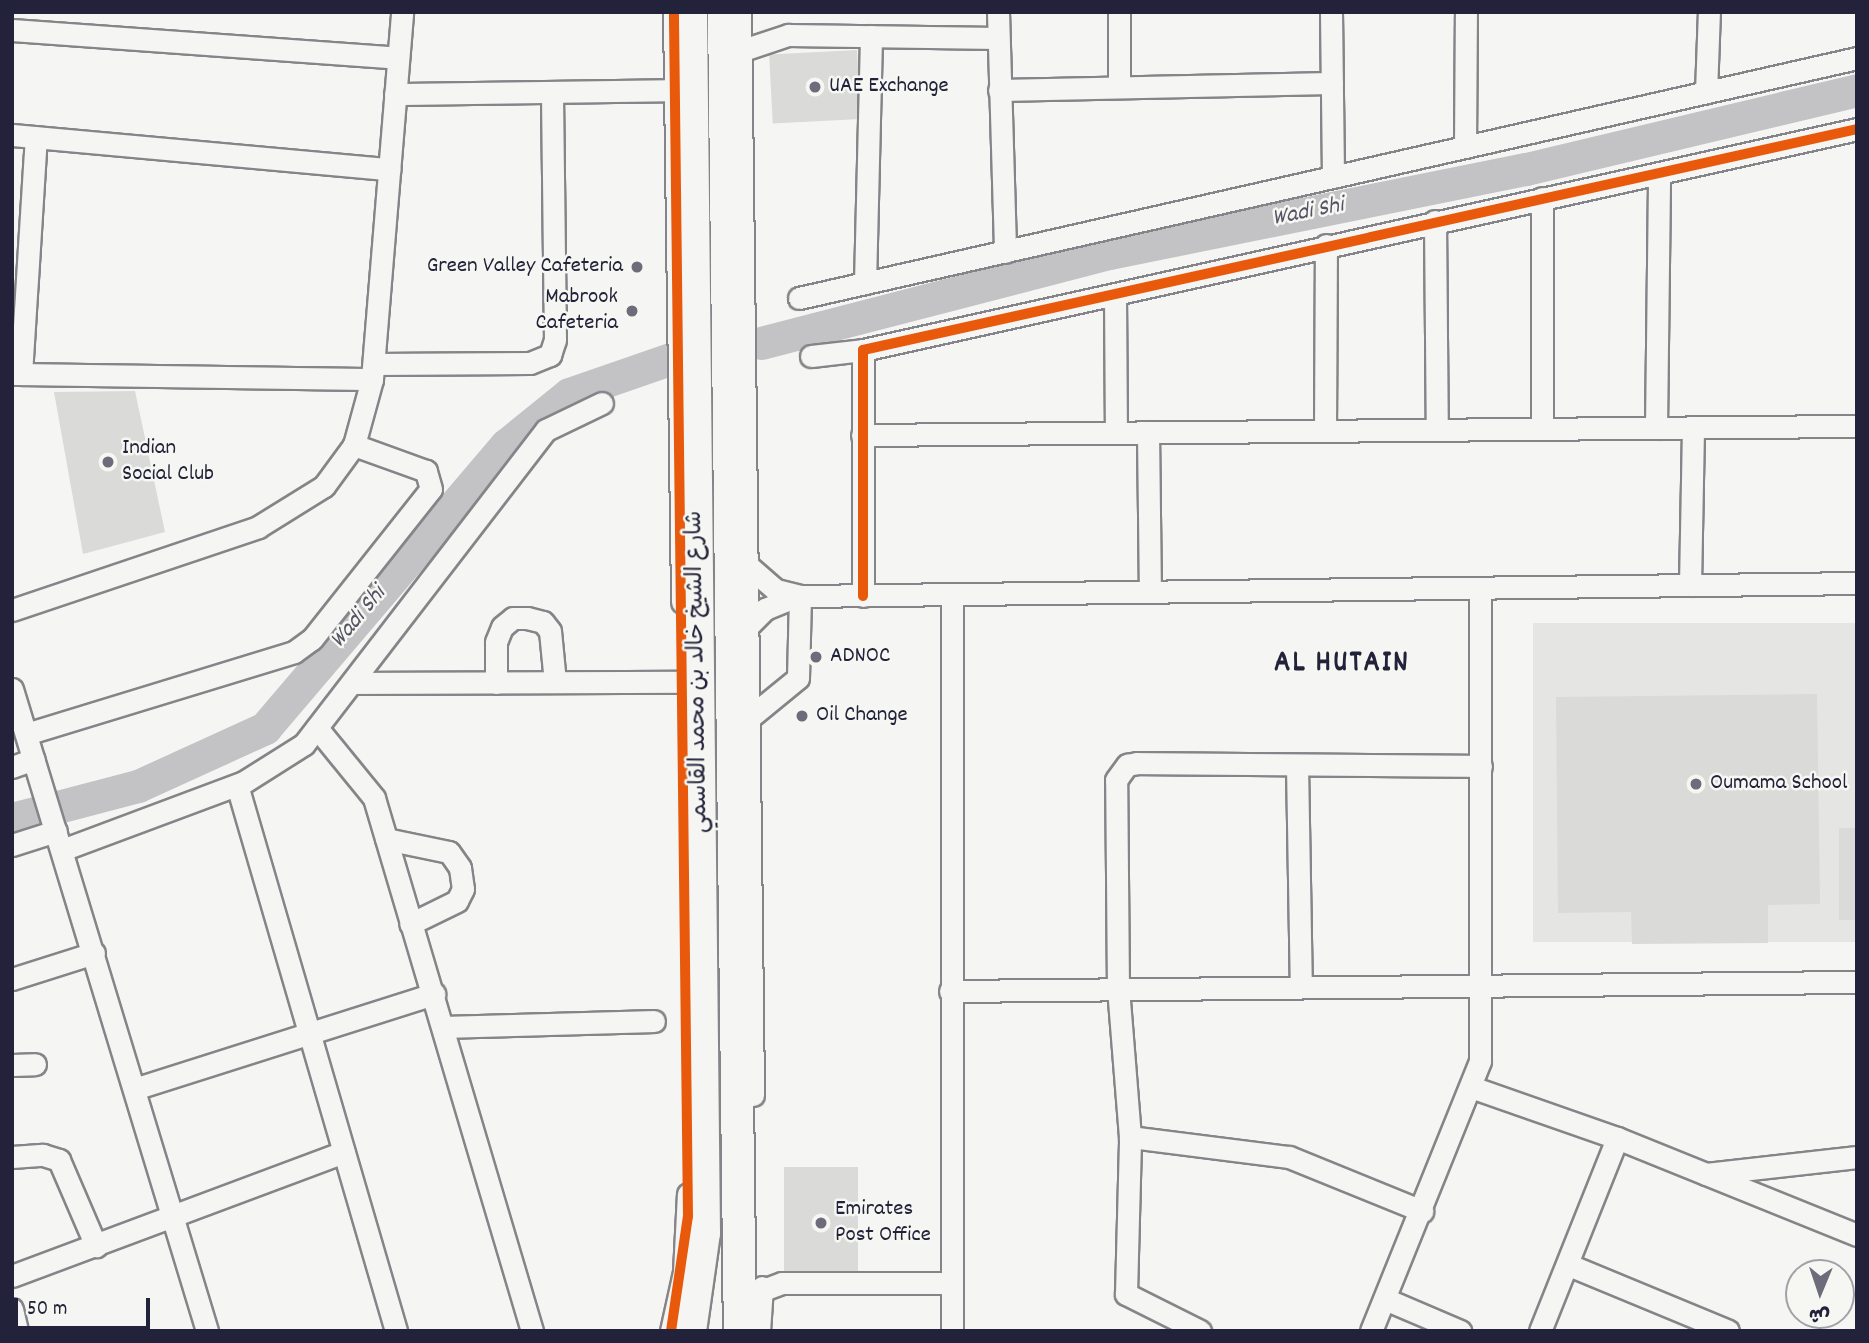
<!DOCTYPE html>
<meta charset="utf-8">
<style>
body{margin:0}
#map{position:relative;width:1869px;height:1343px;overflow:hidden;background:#f5f5f3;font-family:Dekko,"Playpen Sans Arabic",sans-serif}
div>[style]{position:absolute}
.built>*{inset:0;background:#e5e5e4;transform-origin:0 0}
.river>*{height:33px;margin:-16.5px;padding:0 16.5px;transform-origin:16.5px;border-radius:16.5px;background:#c3c3c6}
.building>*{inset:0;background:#dadad9;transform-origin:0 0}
.roads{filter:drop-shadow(2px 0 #858589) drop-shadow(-2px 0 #858589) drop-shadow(0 2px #858589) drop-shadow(0 -2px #858589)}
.minor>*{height:21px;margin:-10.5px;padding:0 10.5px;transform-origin:10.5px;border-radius:10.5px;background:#f5f5f3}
.highway>*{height:32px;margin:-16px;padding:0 16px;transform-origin:16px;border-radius:16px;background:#f5f5f3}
.cycleway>*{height:10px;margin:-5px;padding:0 5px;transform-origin:5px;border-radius:5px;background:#e8590c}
.dots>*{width:19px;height:19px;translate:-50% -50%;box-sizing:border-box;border:4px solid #f6f6f2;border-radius:50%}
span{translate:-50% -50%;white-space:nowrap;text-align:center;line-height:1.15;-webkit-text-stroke:5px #f6f6f2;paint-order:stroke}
.poi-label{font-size:23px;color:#22223b}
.left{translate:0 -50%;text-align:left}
.right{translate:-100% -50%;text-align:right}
.street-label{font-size:23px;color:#22223b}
.water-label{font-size:24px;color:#535365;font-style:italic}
.district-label{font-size:30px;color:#22223b;font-weight:700;letter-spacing:2px}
.frame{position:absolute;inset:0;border:14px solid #22223b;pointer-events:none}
.north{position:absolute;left:1785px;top:1259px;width:70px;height:70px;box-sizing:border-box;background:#f6f6f2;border:2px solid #a1a1a9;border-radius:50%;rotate:182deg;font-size:19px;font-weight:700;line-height:28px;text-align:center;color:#22223b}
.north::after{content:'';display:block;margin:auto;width:24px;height:32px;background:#6c6c7b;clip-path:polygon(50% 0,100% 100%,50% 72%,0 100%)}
.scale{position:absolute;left:14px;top:1298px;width:136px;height:32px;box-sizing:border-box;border:4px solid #22223b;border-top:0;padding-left:9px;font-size:21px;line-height:24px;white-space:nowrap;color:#22223b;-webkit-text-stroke:5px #f6f6f2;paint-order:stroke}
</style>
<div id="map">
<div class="built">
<i style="left:1857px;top:623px;width:319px;height:324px;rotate:90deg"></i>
</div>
<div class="river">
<i style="left:761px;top:343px;width:359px;rotate:-14.5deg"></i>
<i style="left:1109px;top:253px;width:425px;rotate:-11.4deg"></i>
<i style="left:1526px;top:169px;width:340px;rotate:-13.4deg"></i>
<i style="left:12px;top:819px;width:130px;rotate:-14.7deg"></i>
<i style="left:138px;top:786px;width:140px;rotate:-24.5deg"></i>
<i style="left:265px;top:728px;width:372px;rotate:-49.6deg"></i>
<i style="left:506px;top:445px;width:81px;rotate:-39deg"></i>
<i style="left:569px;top:394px;width:107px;rotate:-19.1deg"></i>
</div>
<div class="building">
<i style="left:857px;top:50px;width:69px;height:88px;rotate:87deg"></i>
<i style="clip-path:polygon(135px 391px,165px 532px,83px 554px,54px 392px)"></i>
<i style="clip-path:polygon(1817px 694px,1820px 904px,1768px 905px,1768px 943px,1632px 944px,1631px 912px,1558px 913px,1556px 697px)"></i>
<i style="left:1839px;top:828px;width:18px;height:92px"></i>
<i style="left:784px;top:1167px;width:74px;height:111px"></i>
</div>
<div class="roads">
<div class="minor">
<i style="left:674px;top:12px;width:590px;rotate:89.22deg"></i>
<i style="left:740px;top:12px;width:1083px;rotate:89.31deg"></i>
<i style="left:998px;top:12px;width:240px;rotate:88.3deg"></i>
<i style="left:1119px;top:12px;width:75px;rotate:90deg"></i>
<i style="left:1331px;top:12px;width:165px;rotate:89.3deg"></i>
<i style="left:12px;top:30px;width:387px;rotate:4.1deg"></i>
<i style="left:740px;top:51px;width:51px;rotate:-18.4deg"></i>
<i style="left:788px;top:35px;width:210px;rotate:0.8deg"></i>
<i style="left:999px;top:90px;width:333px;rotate:-1.2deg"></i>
<i style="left:1706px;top:92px;width:80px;rotate:-87.9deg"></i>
<i style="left:395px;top:94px;width:280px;rotate:-0.8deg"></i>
<i style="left:12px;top:135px;width:379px;rotate:5.2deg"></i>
<i style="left:1465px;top:147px;width:135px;rotate:-89.6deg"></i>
<i style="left:1435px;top:221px;width:209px;rotate:89.5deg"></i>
<i style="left:865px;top:283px;width:247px;rotate:-88.6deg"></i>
<i style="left:1115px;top:295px;width:138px;rotate:89.6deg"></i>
<i style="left:799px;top:298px;width:1085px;rotate:-12.78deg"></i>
<i style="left:811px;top:356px;width:52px;rotate:-6.6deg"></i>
<i style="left:863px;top:350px;width:1018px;rotate:-12.53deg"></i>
<i style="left:374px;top:364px;width:156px;rotate:-0.4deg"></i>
<i style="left:530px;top:363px;width:22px;rotate:-22deg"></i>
<i style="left:550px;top:355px;width:16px;rotate:-72deg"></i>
<i style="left:555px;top:340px;width:248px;rotate:-90.7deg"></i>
<i style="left:12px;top:374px;width:360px;rotate:0.8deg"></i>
<i style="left:21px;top:374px;width:237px;rotate:-86.4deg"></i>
<i style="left:1656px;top:428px;width:254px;rotate:-89.3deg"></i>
<i style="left:1542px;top:429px;width:231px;rotate:-90deg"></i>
<i style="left:1325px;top:431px;width:186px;rotate:-89.7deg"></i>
<i style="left:1148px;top:432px;width:160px;rotate:89.3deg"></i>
<i style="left:862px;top:435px;width:995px;rotate:-0.52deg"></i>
<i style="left:747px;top:565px;width:38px;rotate:41deg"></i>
<i style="left:776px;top:590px;width:25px;rotate:14deg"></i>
<i style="left:800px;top:596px;width:1057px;rotate:-0.7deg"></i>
<i style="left:1690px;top:585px;width:157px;rotate:-88.9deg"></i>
<i style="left:863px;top:596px;width:246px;rotate:-90deg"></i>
<i style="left:12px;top:610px;width:260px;rotate:-18.6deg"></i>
<i style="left:258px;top:527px;width:78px;rotate:-31.8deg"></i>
<i style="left:324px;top:486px;width:51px;rotate:-53.8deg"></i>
<i style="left:354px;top:445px;width:68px;rotate:-74.7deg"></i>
<i style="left:372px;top:379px;width:368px;rotate:-85.3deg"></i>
<i style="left:748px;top:626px;width:24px;rotate:-45deg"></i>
<i style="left:765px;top:609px;width:35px;rotate:-22deg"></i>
<i style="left:353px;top:683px;width:330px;rotate:-0.2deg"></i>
<i style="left:496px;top:683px;width:41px;rotate:-90deg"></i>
<i style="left:496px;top:642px;width:16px;rotate:-68deg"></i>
<i style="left:502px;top:627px;width:14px;rotate:-39deg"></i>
<i style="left:513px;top:618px;width:14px"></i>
<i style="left:527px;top:618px;width:16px;rotate:14deg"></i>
<i style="left:543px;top:622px;width:11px;rotate:52deg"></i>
<i style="left:550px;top:631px;width:51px;rotate:84.4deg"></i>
<i style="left:12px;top:689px;width:671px;rotate:73.1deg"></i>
<i style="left:749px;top:718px;width:63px;rotate:-39.2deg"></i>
<i style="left:798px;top:678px;width:82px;rotate:-88.6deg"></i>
<i style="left:317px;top:728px;width:90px;rotate:50.8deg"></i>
<i style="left:374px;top:798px;width:556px;rotate:73.49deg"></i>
<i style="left:26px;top:734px;width:280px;rotate:-17deg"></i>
<i style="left:294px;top:652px;width:22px;rotate:-36deg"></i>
<i style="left:312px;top:639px;width:191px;rotate:-51.6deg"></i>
<i style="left:431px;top:489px;width:19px;rotate:-106deg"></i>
<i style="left:426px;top:471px;width:77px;rotate:-160.1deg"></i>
<i style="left:1297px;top:765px;width:222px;rotate:89deg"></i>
<i style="left:12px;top:767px;width:23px;rotate:-20deg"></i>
<i style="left:237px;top:785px;width:569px;rotate:73.76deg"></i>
<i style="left:386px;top:839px;width:64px;rotate:11.7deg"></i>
<i style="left:449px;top:852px;width:19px;rotate:55deg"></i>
<i style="left:460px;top:868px;width:21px;rotate:82deg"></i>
<i style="left:463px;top:889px;width:13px;rotate:117deg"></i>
<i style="left:457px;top:901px;width:52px;rotate:153.9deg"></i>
<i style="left:12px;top:845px;width:46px;rotate:-17.7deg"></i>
<i style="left:62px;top:850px;width:194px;rotate:-20.5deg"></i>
<i style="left:244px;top:782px;width:71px;rotate:-32.3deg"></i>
<i style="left:304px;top:744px;width:396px;rotate:-52.4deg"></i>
<i style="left:546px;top:430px;width:62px;rotate:-25.7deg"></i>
<i style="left:12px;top:979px;width:86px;rotate:-17.6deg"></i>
<i style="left:950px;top:991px;width:907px;rotate:-0.57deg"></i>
<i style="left:444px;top:1027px;width:210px;rotate:-1.6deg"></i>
<i style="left:12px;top:1065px;width:23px;rotate:-2deg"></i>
<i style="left:1471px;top:1087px;width:155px;rotate:19.3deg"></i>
<i style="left:1617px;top:1138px;width:259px;rotate:22deg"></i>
<i style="left:137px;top:1088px;width:312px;rotate:-17.6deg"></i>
<i style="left:1130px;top:1137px;width:160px;rotate:7.2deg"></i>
<i style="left:1289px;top:1157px;width:144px;rotate:22.1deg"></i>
<i style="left:12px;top:1157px;width:31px;rotate:-4deg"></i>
<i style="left:43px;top:1155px;width:17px;rotate:17deg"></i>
<i style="left:59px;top:1160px;width:94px;rotate:66.7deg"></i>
<i style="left:1706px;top:1174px;width:152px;rotate:-6.4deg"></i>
<i style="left:1569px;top:1265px;width:172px;rotate:22.5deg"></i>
<i style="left:12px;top:1276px;width:354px;rotate:-20.5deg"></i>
<i style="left:739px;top:1299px;width:46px;rotate:-20.4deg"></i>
<i style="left:782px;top:1283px;width:169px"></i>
<i style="left:1385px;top:1299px;width:82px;rotate:23.1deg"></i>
<i style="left:12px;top:1309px;width:23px;rotate:77deg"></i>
<i style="left:671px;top:1331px;width:60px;rotate:-77.6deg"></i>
<i style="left:684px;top:1272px;width:78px;rotate:-87.1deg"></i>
<i style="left:759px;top:1331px;width:44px;rotate:-86.1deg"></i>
<i style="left:952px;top:1331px;width:737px;rotate:-90deg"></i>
<i style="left:1200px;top:1331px;width:83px;rotate:-153.4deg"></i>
<i style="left:1126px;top:1294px;width:157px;rotate:-88.5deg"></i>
<i style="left:1130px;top:1137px;width:148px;rotate:-94.6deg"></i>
<i style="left:1118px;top:989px;width:209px;rotate:-90.5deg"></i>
<i style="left:1116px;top:780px;width:19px;rotate:-54deg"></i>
<i style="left:1127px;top:765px;width:10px;rotate:-11deg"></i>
<i style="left:1137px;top:763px;width:344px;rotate:0.5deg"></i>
<i style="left:1371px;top:1331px;width:291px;rotate:-68deg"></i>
<i style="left:1480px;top:1061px;width:473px;rotate:-90deg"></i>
<i style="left:1540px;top:1331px;width:208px;rotate:-68.2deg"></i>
</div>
<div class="highway">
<i style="left:724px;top:12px;width:1319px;rotate:89.31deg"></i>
<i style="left:690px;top:1331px;width:99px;rotate:-81.9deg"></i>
<i style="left:704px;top:1233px;width:1221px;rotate:-90.61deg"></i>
</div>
</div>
<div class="cycleway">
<i style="left:863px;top:596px;width:246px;rotate:-90deg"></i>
<i style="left:863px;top:350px;width:1018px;rotate:-12.53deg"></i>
<i style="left:671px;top:1331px;width:116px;rotate:-81.6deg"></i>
<i style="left:688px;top:1216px;width:1204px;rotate:-90.67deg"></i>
</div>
<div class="dots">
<i style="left:815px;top:87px;background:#6c6c7b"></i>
<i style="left:637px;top:267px;background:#6c6c7b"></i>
<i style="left:632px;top:311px;background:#6c6c7b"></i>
<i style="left:108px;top:462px;background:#6c6c7b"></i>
<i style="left:816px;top:657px;background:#6c6c7b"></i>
<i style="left:802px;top:716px;background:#6c6c7b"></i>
<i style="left:1696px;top:784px;background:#6c6c7b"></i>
<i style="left:821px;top:1223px;background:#6c6c7b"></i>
</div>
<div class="poi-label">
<span class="left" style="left:829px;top:87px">UAE Exchange</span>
<span class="right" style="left:623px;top:267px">Green Valley Cafeteria</span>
<span class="right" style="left:618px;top:311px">Mabrook<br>Cafeteria</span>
<span class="left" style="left:122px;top:462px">Indian<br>Social Club</span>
<span class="left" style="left:830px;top:657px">ADNOC</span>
<span class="left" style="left:816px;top:716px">Oil Change</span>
<span class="left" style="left:1710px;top:784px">Oumama School</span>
<span class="left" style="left:835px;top:1223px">Emirates<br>Post Office</span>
</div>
<div class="street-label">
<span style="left:699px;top:672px;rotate:-91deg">شارع الشيخ خالد بن محمد القاسمي</span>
</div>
<div class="water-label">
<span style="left:1308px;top:213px;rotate:-11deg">Wadi Shi</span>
<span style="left:359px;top:618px;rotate:-50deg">Wadi Shi</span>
</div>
<div class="district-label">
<span style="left:1342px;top:665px">AL HUTAIN</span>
</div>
<div class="frame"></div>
<div class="north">ش</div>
<div class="scale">50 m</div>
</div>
